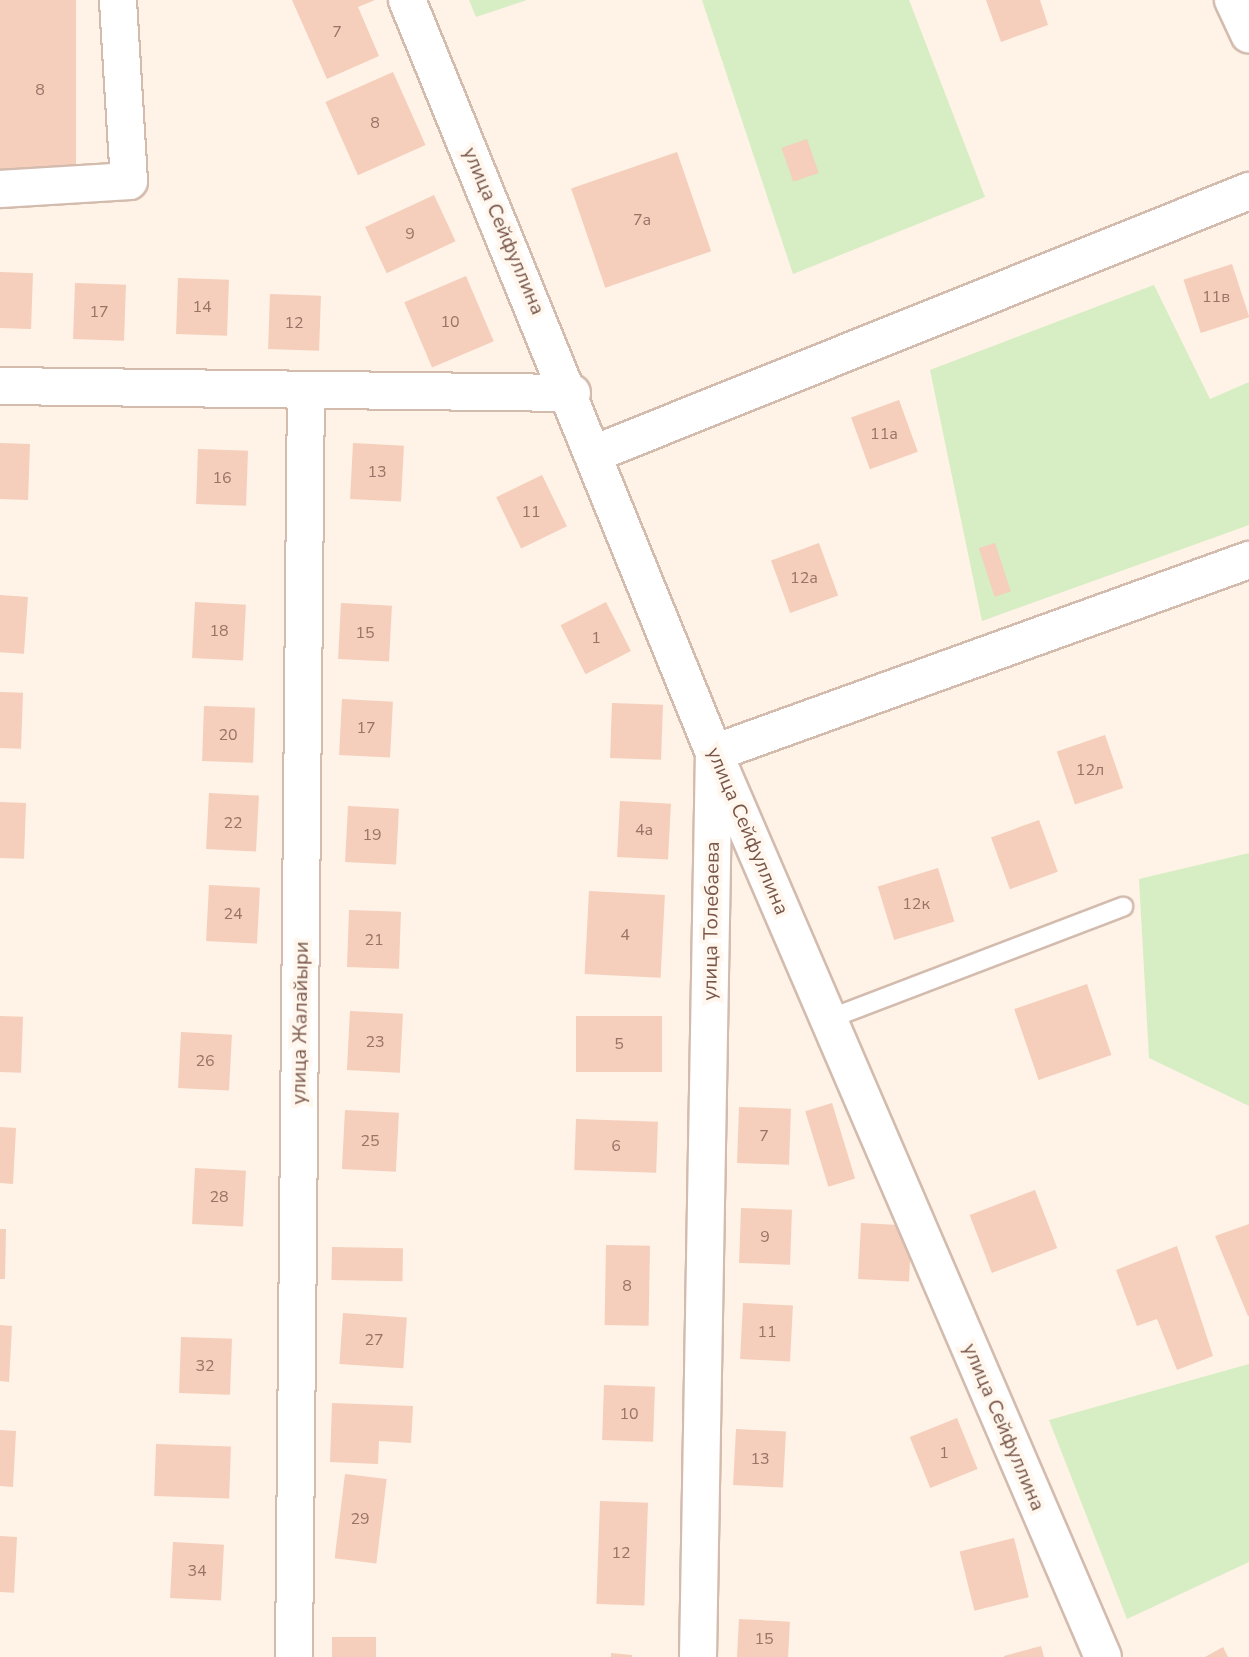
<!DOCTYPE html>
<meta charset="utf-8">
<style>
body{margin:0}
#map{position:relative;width:1249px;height:1657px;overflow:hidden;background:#fef3e6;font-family:"Nunito Sans",sans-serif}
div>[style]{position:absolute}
.green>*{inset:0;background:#d7edc3}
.building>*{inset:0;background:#f5cebc;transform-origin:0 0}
.roads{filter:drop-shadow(2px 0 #d3bbae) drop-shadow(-2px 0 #d3bbae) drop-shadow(0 2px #d3bbae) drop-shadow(0 -2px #d3bbae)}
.lane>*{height:18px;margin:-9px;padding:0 9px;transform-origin:9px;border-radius:9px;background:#fff}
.street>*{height:36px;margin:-18px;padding:0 18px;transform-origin:18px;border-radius:18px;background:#fff}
span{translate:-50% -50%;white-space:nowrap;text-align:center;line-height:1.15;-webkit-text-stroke:8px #fff7ee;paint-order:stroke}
.number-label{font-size:16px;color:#997466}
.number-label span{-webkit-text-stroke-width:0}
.street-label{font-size:20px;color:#7a5649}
</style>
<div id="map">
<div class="green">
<i style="clip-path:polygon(469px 0,527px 0,476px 17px)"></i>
<i style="clip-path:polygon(702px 0,909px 0,985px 197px,793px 274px)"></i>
<i style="clip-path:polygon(1154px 285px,1210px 399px,1249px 382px,1249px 525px,982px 621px,930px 370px)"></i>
<i style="clip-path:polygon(1249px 853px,1249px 1106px,1149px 1058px,1139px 879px)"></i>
<i style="clip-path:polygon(1249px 1364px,1249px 1562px,1127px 1619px,1049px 1420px)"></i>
</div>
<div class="building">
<i style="left:0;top:0;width:76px;height:171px"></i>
<i style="clip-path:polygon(292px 0,375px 0,358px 7px,379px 56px,327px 79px)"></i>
<i style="clip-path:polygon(986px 0,1040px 0,1048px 25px,1001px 42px)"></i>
<i style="left:393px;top:72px;width:80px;height:74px;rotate:66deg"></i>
<i style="left:807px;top:139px;width:36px;height:27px;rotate:71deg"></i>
<i style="left:677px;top:152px;width:105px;height:112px;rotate:71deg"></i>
<i style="left:434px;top:195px;width:51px;height:76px;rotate:65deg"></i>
<i style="left:1232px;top:264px;width:56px;height:51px;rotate:72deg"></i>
<i style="left:0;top:272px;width:33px;height:56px;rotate:2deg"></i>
<i style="left:466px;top:276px;width:71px;height:67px;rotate:67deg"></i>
<i style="left:178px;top:278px;width:51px;height:56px;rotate:2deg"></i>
<i style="left:75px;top:283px;width:51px;height:56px;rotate:2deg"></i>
<i style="left:270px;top:294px;width:51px;height:55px;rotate:2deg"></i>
<i style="left:899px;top:400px;width:55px;height:51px;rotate:70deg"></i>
<i style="left:0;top:443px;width:30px;height:56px;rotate:2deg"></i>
<i style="left:353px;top:443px;width:51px;height:56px;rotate:3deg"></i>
<i style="left:198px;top:449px;width:50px;height:55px;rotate:2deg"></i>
<i style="left:542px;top:475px;width:57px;height:51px;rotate:64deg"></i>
<i style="left:819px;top:543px;width:56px;height:51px;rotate:70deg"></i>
<i style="left:995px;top:543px;width:51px;height:17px;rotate:72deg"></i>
<i style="left:0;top:595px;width:28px;height:57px;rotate:4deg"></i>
<i style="left:195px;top:602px;width:51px;height:56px;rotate:3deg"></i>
<i style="left:606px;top:602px;width:55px;height:51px;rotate:63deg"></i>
<i style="left:341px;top:603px;width:51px;height:56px;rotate:3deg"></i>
<i style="left:0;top:692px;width:23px;height:56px;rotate:2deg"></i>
<i style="left:342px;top:699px;width:51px;height:56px;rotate:3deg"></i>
<i style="left:612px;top:703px;width:51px;height:55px;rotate:2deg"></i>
<i style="left:204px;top:706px;width:51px;height:55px;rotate:2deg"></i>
<i style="left:1105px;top:735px;width:56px;height:51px;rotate:71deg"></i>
<i style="left:209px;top:793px;width:50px;height:56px;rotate:3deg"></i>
<i style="left:620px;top:801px;width:51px;height:56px;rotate:3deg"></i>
<i style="left:0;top:802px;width:26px;height:56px;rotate:2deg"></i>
<i style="left:348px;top:806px;width:51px;height:56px;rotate:3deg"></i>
<i style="left:1039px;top:820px;width:55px;height:51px;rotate:70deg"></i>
<i style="left:938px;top:868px;width:56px;height:63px;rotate:73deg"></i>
<i style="left:209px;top:885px;width:51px;height:56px;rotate:3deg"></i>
<i style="left:589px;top:891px;width:76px;height:83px;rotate:3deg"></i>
<i style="left:349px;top:910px;width:52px;height:57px;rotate:2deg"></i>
<i style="left:1087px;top:984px;width:75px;height:77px;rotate:71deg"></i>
<i style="left:350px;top:1011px;width:53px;height:59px;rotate:3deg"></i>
<i style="left:0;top:1016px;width:23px;height:56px;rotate:2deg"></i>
<i style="left:662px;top:1016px;width:56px;height:86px;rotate:90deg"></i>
<i style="left:181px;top:1032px;width:51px;height:56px;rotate:3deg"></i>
<i style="left:832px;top:1103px;width:79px;height:28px;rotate:73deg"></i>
<i style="left:739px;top:1107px;width:52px;height:56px;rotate:2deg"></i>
<i style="left:345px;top:1110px;width:54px;height:59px;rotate:3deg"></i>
<i style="left:576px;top:1119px;width:82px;height:51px;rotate:2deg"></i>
<i style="clip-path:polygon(0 1127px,16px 1128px,13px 1184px,0 1183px)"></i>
<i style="left:195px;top:1168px;width:51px;height:56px;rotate:3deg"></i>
<i style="left:1035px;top:1190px;width:62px;height:70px;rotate:69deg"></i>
<i style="left:741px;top:1208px;width:51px;height:55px;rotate:2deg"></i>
<i style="left:861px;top:1223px;width:51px;height:56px;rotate:3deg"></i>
<i style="clip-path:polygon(1249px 1224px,1249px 1316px,1248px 1316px,1215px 1236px)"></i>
<i style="clip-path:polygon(0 1229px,6px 1229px,5px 1279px,0 1279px)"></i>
<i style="left:606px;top:1245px;width:44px;height:80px;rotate:1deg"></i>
<i style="clip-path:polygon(1177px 1246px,1213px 1356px,1177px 1370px,1157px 1319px,1137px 1326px,1116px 1270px)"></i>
<i style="left:332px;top:1247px;width:71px;height:33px;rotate:1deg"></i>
<i style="left:743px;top:1303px;width:50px;height:56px;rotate:3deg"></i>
<i style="left:343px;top:1313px;width:64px;height:51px;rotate:4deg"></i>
<i style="clip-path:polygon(0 1325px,12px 1326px,9px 1382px,0 1381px)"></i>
<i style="left:181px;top:1337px;width:51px;height:56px;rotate:2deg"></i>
<i style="left:604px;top:1385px;width:51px;height:55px;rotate:2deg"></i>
<i style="clip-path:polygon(332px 1403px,413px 1406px,411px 1443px,379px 1441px,378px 1464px,330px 1462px)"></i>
<i style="left:957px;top:1418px;width:55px;height:51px;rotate:68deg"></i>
<i style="left:736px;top:1429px;width:50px;height:56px;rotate:3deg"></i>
<i style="clip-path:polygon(0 1430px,16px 1431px,13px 1487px,0 1486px)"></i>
<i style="left:156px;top:1444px;width:75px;height:52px;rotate:2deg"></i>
<i style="left:345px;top:1474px;width:42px;height:85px;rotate:7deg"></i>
<i style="left:600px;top:1501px;width:48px;height:103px;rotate:2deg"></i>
<i style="left:0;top:1536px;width:17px;height:56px;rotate:3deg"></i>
<i style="left:1014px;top:1538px;width:61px;height:56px;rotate:76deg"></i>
<i style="left:173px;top:1542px;width:51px;height:56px;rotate:3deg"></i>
<i style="left:739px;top:1619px;width:51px;height:38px;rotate:3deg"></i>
<i style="left:376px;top:1637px;width:20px;height:44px;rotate:90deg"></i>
<i style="clip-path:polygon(1041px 1646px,1044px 1657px,1004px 1657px,1004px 1656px)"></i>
<i style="clip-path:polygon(1223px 1647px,1228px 1657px,1205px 1657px)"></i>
<i style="clip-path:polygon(611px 1653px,632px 1655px,632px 1657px,611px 1657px)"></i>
</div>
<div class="roads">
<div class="lane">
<i style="left:829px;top:1019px;width:315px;rotate:-20.9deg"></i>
</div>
<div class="street">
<i style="left:407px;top:0;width:813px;rotate:67.82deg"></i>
<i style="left:714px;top:753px;width:984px;rotate:66.72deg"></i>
<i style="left:1233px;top:0;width:38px;rotate:65deg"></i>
<i style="left:0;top:189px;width:129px;rotate:-3.5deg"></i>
<i style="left:129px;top:181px;width:181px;rotate:-93.5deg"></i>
<i style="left:0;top:386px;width:572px;rotate:0.7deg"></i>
<i style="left:596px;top:453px;width:704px;rotate:-21.86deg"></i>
<i style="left:294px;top:1657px;width:1267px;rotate:-89.46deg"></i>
<i style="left:698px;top:1657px;width:904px;rotate:-88.99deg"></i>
<i style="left:714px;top:753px;width:569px;rotate:-19.84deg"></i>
</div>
</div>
<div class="number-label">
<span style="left:337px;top:32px">7</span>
<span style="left:40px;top:90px">8</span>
<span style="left:375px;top:123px">8</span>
<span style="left:642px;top:220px">7а</span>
<span style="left:410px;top:234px">9</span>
<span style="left:1216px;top:297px">11в</span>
<span style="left:202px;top:307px">14</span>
<span style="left:99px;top:312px">17</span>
<span style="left:450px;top:322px">10</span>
<span style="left:294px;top:323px">12</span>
<span style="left:884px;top:434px">11а</span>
<span style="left:377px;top:472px">13</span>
<span style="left:222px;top:478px">16</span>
<span style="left:531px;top:512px">11</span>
<span style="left:804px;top:578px">12а</span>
<span style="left:219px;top:631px">18</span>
<span style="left:365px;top:633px">15</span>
<span style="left:596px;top:638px">1</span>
<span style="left:366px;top:728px">17</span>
<span style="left:228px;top:735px">20</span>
<span style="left:1090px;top:770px">12л</span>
<span style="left:233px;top:823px">22</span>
<span style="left:644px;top:830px">4а</span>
<span style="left:372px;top:835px">19</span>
<span style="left:916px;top:904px">12к</span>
<span style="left:233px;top:914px">24</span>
<span style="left:625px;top:935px">4</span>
<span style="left:374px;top:940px">21</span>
<span style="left:375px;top:1042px">23</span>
<span style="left:619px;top:1044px">5</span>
<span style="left:205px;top:1061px">26</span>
<span style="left:764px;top:1136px">7</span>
<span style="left:370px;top:1141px">25</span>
<span style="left:616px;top:1146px">6</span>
<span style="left:219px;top:1197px">28</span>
<span style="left:765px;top:1237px">9</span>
<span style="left:627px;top:1286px">8</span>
<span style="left:767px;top:1332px">11</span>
<span style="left:374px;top:1340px">27</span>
<span style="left:205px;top:1366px">32</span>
<span style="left:629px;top:1414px">10</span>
<span style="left:944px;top:1453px">1</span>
<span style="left:760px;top:1459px">13</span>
<span style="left:360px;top:1519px">29</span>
<span style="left:621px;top:1553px">12</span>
<span style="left:197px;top:1571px">34</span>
<span style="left:764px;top:1639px">15</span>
</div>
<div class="street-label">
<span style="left:504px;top:231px;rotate:67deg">улица Сейфуллина</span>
<span style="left:748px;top:831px;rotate:67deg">улица Сейфуллина</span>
<span style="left:711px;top:921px;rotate:-89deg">улица Толебаева</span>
<span style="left:300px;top:1023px;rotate:-89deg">улица Жалайыри</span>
<span style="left:1004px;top:1427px;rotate:67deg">улица Сейфуллина</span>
</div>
</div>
